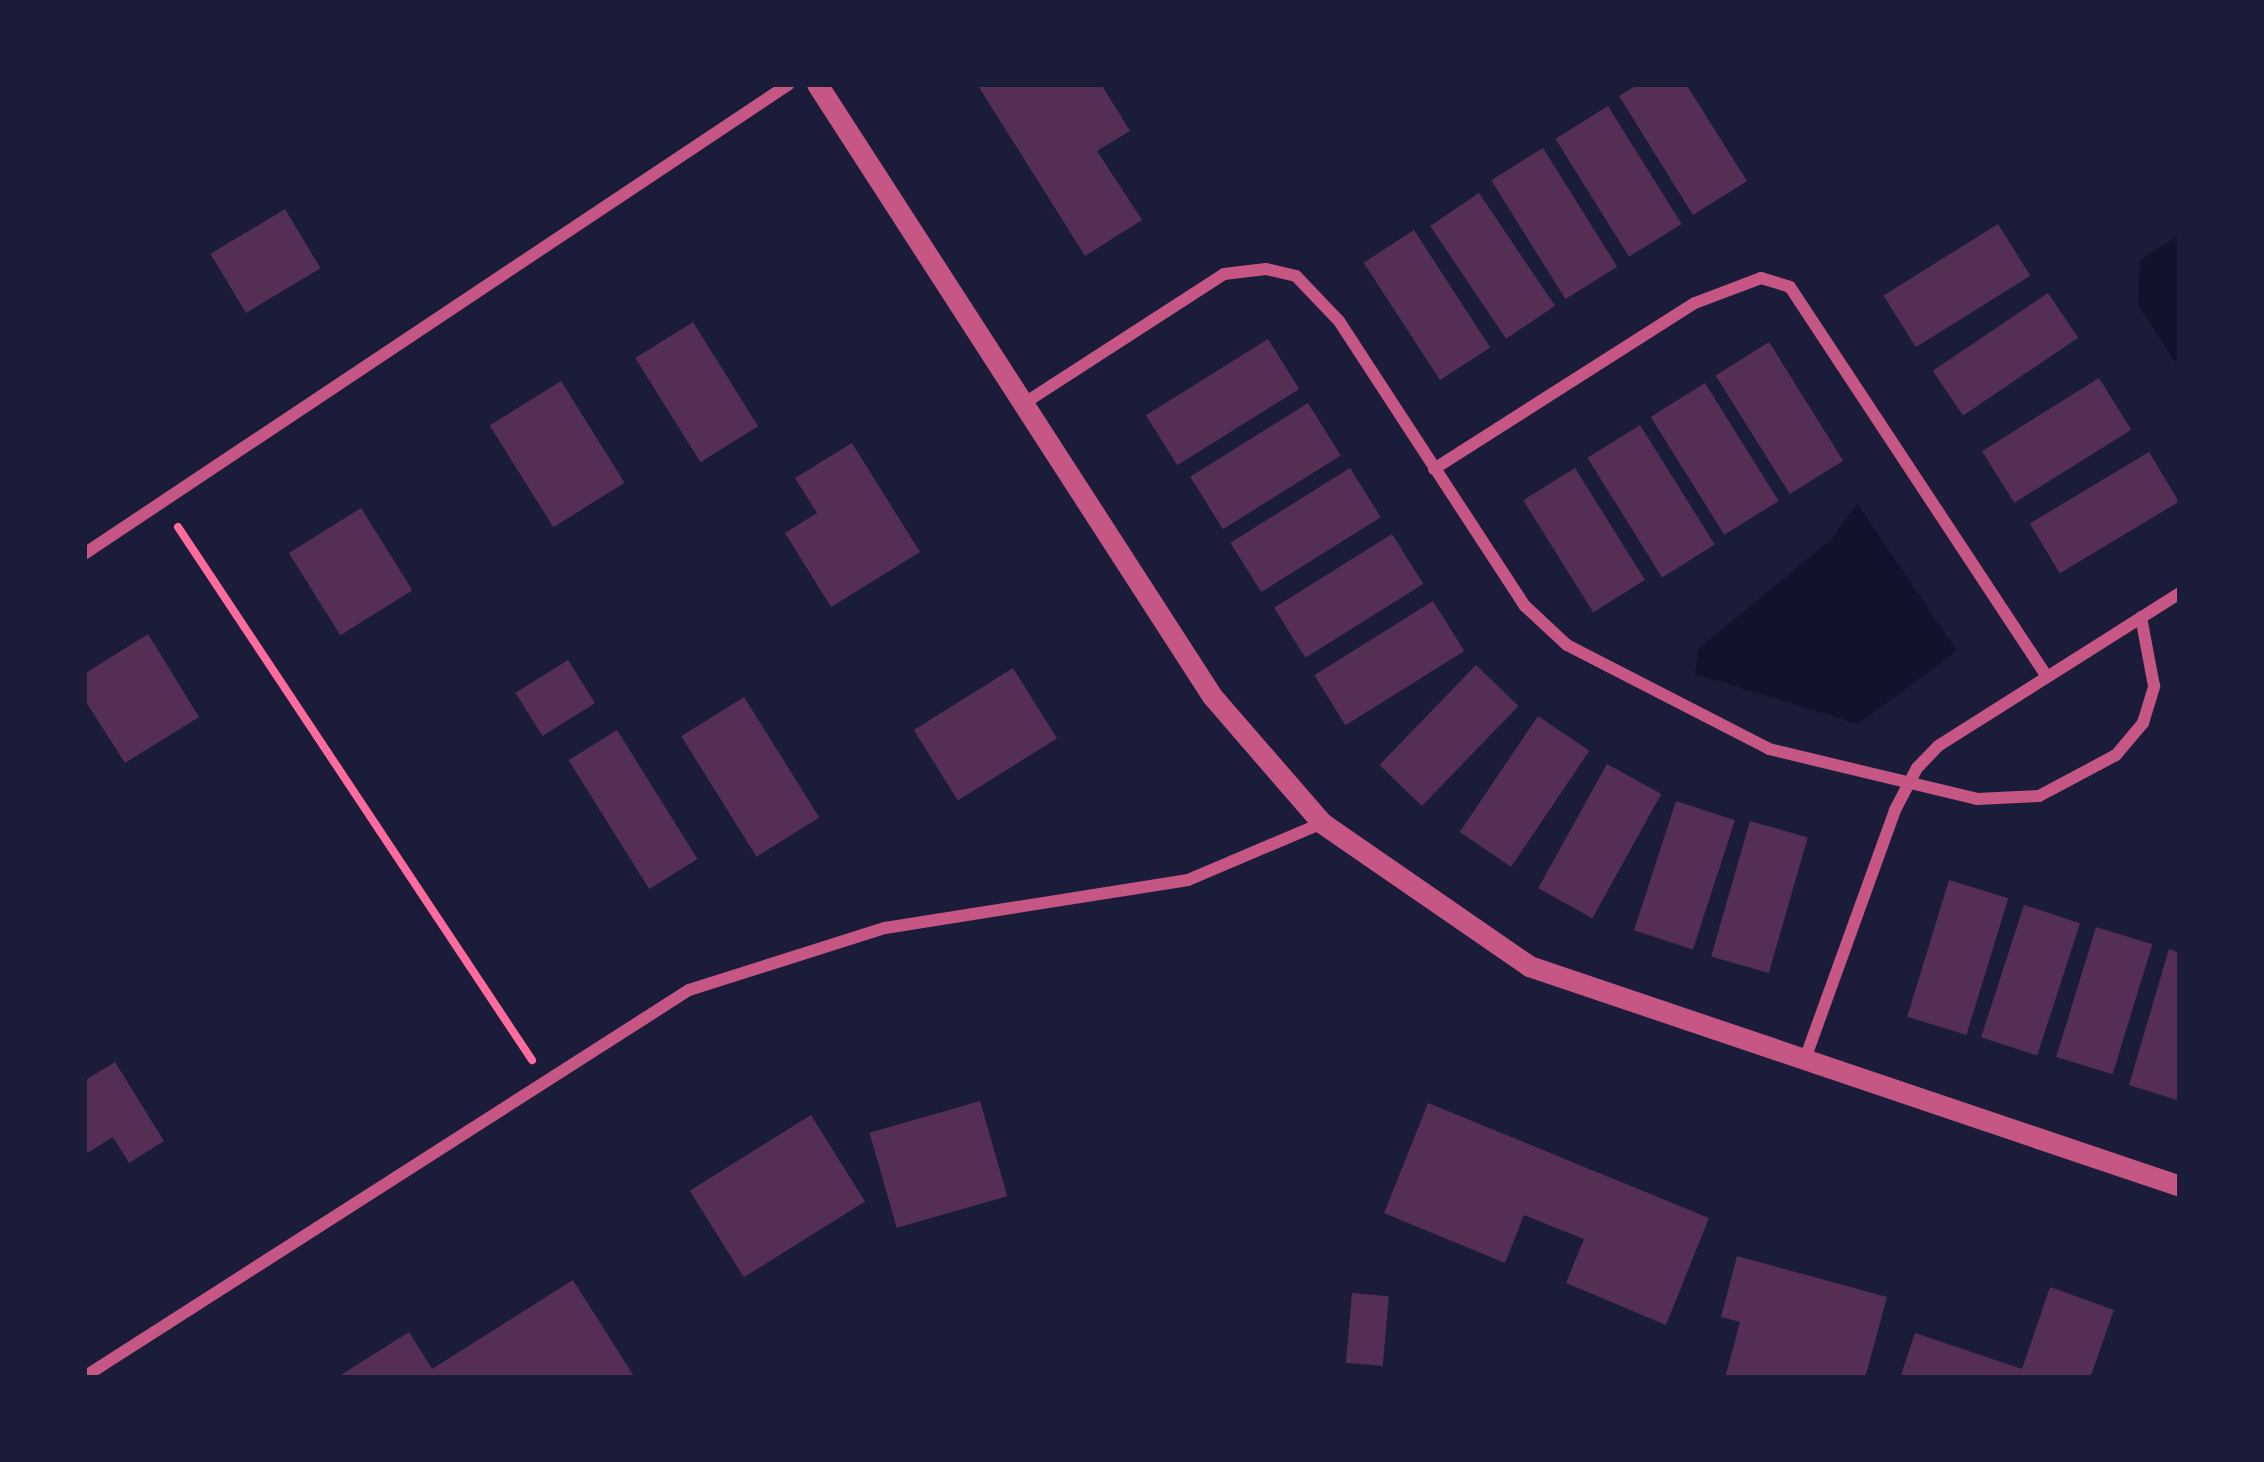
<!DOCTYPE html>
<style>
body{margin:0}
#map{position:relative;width:2264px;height:1462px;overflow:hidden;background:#1b1b3a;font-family:Quicksand,sans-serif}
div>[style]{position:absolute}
.water>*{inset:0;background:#12122b}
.building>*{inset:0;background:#542f53;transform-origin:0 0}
.path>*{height:8px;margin:-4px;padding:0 4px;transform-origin:4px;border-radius:4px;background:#ff6b9d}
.minor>*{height:12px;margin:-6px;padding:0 6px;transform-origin:6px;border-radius:6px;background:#c65784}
.tertiary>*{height:21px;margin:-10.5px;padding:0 10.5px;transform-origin:10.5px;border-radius:10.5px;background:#c65784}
span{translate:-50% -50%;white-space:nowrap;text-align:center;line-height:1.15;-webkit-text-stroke:12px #1b1b3a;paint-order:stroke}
.frame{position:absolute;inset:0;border:87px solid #1b1b3a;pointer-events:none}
</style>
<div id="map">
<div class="water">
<i style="clip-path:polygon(2180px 235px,2180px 369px,2138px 305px,2140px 260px)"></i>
<i style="clip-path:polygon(1857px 503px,1957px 651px,1858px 724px,1695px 674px,1698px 649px,1832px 539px)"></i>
</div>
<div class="building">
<i style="clip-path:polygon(977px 84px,1101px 84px,1130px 131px,1097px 151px,1142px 220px,1085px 256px)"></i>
<i style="clip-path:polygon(1639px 84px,1686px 84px,1747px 181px,1693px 215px,1619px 96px)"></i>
<i style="left:1608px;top:106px;width:139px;height:62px;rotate:58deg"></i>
<i style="left:1543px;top:148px;width:140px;height:61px;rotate:58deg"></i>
<i style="left:1479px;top:193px;width:136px;height:59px;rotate:56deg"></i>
<i style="left:285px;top:209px;width:69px;height:87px;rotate:59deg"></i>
<i style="left:1998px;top:224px;width:61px;height:135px;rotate:58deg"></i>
<i style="left:1414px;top:230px;width:140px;height:60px;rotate:57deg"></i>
<i style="left:2048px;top:293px;width:54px;height:139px;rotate:56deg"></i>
<i style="left:693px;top:322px;width:123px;height:68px;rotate:58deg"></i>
<i style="left:1268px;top:339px;width:59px;height:144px;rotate:58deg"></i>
<i style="left:1769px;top:342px;width:140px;height:63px;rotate:58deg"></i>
<i style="left:2099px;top:378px;width:61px;height:138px;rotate:58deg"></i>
<i style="left:561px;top:381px;width:120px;height:84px;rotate:58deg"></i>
<i style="left:1705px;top:383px;width:139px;height:64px;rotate:58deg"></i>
<i style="left:1308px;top:403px;width:62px;height:139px;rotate:58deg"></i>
<i style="left:1640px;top:425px;width:141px;height:62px;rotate:58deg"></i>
<i style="clip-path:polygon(852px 443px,920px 552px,831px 607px,785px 533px,817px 513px,795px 478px)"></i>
<i style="left:2149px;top:452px;width:58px;height:139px;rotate:59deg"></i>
<i style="left:1350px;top:468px;width:58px;height:141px;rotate:58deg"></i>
<i style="left:1575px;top:468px;width:132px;height:61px;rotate:58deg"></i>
<i style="left:361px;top:508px;width:97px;height:85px;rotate:58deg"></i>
<i style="left:1392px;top:534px;width:59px;height:139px;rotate:58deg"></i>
<i style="left:1433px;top:601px;width:59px;height:140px;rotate:58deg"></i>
<i style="clip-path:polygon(148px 634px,199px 717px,125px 763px,84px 699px,84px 674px)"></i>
<i style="left:568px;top:660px;width:51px;height:62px;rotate:58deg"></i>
<i style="left:1476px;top:665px;width:59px;height:139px;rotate:44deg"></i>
<i style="left:1013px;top:668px;width:83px;height:117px;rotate:58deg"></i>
<i style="left:744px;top:697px;width:142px;height:74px;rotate:58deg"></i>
<i style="left:1538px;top:716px;width:62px;height:140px;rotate:34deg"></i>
<i style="left:617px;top:730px;width:152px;height:57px;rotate:58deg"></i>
<i style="left:1607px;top:764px;width:62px;height:142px;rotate:29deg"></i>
<i style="left:1676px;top:801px;width:62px;height:136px;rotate:18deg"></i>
<i style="left:1750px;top:821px;width:60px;height:141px;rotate:16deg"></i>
<i style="left:1949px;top:880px;width:62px;height:143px;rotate:17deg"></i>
<i style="left:2024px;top:905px;width:59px;height:139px;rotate:18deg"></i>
<i style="left:2096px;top:927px;width:59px;height:136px;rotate:17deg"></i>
<i style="clip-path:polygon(2169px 949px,2180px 953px,2180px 1101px,2129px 1085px)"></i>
<i style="clip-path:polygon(115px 1062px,164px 1141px,129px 1163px,113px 1137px,84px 1155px,84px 1081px)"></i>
<i style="left:980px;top:1101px;width:99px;height:115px;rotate:74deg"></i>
<i style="clip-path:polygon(1428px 1103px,1709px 1218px,1666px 1325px,1566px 1283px,1584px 1239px,1524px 1215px,1505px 1263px,1384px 1213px)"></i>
<i style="left:811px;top:1115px;width:102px;height:143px;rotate:58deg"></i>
<i style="clip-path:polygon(1737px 1256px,1887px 1297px,1865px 1378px,1725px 1378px,1740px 1322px,1721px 1317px)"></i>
<i style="clip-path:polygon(573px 1280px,635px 1378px,336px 1378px,409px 1332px,432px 1369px)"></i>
<i style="clip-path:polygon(2050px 1287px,2114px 1310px,2090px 1378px,1900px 1378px,1915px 1333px,2022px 1369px)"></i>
<i style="left:1352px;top:1293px;width:37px;height:70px;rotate:5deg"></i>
</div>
<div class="path">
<i style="left:178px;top:527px;width:640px;rotate:56.41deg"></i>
</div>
<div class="minor">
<i style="left:1023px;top:404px;width:239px;rotate:-32.9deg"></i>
<i style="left:1224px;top:274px;width:42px;rotate:-6.8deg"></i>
<i style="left:1266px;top:269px;width:31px;rotate:13deg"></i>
<i style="left:1296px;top:276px;width:62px;rotate:46.3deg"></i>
<i style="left:1339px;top:321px;width:340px;rotate:56.9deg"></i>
<i style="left:1525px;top:606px;width:57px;rotate:42.9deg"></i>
<i style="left:1567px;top:645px;width:227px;rotate:27.2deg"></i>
<i style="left:1769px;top:749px;width:214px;rotate:13.5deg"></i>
<i style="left:1977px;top:799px;width:62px;rotate:-2.8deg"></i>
<i style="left:2039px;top:796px;width:87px;rotate:-28deg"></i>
<i style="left:2116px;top:755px;width:42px;rotate:-49.8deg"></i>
<i style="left:2143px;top:723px;width:39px;rotate:-73deg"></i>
<i style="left:2154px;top:686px;width:70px;rotate:-100.7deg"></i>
<i style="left:1434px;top:469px;width:309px;rotate:-32.5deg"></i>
<i style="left:1695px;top:303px;width:71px;rotate:-20.7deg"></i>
<i style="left:1761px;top:278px;width:30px;rotate:17deg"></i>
<i style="left:1790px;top:287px;width:467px;rotate:56.6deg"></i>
<i style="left:84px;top:554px;width:847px;rotate:-33.69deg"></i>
<i style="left:1805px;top:1059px;width:265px;rotate:-70.1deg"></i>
<i style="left:1895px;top:810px;width:47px;rotate:-62.4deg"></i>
<i style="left:1917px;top:768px;width:30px;rotate:-46deg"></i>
<i style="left:1938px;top:746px;width:286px;rotate:-32.3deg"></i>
<i style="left:84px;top:1377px;width:718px;rotate:-32.61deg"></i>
<i style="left:689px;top:990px;width:206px;rotate:-17.6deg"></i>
<i style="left:885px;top:928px;width:307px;rotate:-9deg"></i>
<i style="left:1188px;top:880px;width:146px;rotate:-23deg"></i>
</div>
<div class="tertiary">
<i style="left:817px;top:84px;width:728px;rotate:57.16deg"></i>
<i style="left:1212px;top:696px;width:168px;rotate:49.1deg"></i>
<i style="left:1322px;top:823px;width:252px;rotate:34.6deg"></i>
<i style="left:1529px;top:966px;width:687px;rotate:18.67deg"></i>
</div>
<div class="frame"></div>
</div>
